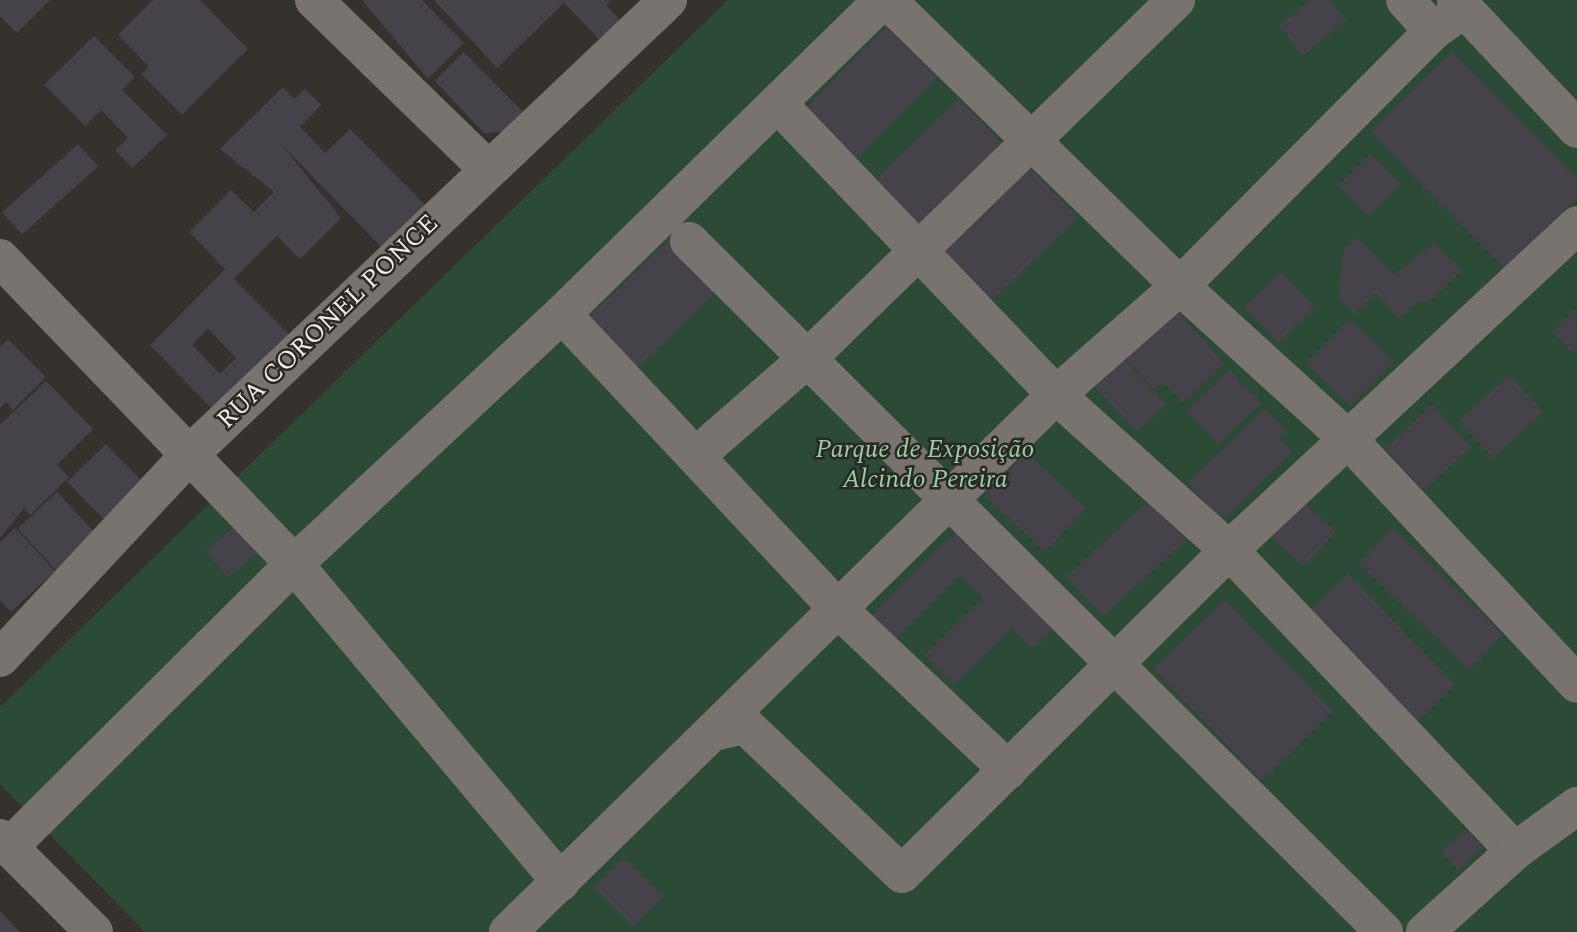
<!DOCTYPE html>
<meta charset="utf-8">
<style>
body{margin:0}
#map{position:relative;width:1577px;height:932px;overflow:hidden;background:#35312d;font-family:Spectral,serif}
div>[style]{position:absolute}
.green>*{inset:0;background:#2c4b36}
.building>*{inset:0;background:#454349;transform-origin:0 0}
.street>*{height:38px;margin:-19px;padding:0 19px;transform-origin:19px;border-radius:19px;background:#78736f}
span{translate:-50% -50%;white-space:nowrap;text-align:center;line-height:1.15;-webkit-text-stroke:5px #2b2824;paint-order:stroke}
.street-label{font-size:26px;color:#efece9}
.park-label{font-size:26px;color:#93d0a6;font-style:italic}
</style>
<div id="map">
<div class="green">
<i style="clip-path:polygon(728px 0,1577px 0,1577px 932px,145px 932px,0 784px,0 707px)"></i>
</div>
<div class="building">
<i style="clip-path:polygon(0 0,50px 0,17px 33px,0 16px)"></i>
<i style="clip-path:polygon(153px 0,200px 0,248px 49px,182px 115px,141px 74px,148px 66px,118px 35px)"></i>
<i style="clip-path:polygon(362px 0,422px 0,464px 43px,428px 79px)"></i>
<i style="clip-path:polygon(434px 0,611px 0,606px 5px,623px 23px,603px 43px,564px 3px,497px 68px)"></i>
<i style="clip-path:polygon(1310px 0,1329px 0,1346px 20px,1303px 56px,1279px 26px)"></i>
<i style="left:887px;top:27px;width:71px;height:124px;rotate:45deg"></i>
<i style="clip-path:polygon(94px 36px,135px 77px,122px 90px,167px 135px,132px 168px,115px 150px,128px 138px,101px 110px,85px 126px,44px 85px)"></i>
<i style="clip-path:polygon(464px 52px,524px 113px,506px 132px,484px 133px,435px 81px)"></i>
<i style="clip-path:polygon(1452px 52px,1577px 179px,1577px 197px,1505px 269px,1371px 132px)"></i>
<i style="clip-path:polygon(evenodd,283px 87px,294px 99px,305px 89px,321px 105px,300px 127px,325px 153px,350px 129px,430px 210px,387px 253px,282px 145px,341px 218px,300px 259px,277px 236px,234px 279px,291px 336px,217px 414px,150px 345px,225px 269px,189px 232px,231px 190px,254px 212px,274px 192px,220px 149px,283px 87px,208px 329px,236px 358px,220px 374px,192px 345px,208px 329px)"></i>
<i style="left:959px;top:99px;width:65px;height:127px;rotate:46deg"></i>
<i style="left:78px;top:144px;width:30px;height:102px;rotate:48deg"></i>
<i style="left:1371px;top:154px;width:43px;height:45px;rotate:46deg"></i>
<i style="left:1027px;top:165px;width:73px;height:134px;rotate:46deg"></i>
<i style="clip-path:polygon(1357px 237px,1394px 275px,1434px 243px,1461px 271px,1429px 302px,1417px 301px,1399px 319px,1376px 293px,1355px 314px,1339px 297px,1342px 252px)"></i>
<i style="left:669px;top:240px;width:70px;height:124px;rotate:46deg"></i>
<i style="left:1281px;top:272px;width:49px;height:51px;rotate:46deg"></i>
<i style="clip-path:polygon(1176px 309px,1224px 364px,1183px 403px,1163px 382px,1155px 389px,1125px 358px)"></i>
<i style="clip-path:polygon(1576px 309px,1577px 351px,1573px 354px,1552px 331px)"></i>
<i style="left:1350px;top:319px;width:61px;height:62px;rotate:45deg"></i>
<i style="clip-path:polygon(8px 339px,46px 377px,13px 410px,6px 402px,0 408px,0 347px)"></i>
<i style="left:1124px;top:360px;width:61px;height:40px;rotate:46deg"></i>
<i style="left:1229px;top:370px;width:46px;height:59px;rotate:46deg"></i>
<i style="left:1509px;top:375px;width:50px;height:68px;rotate:47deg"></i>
<i style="clip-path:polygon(46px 381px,93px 429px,57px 465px,69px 477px,30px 515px,24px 508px,0 538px,0 425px)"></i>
<i style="left:1432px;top:405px;width:57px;height:64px;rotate:47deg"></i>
<i style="clip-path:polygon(1265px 409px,1286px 431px,1279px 438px,1292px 452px,1222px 521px,1188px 483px)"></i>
<i style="left:106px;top:444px;width:62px;height:54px;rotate:46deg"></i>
<i style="left:1026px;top:452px;width:82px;height:60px;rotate:43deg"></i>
<i style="left:57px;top:492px;width:59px;height:54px;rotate:47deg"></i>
<i style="left:1299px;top:498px;width:50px;height:47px;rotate:43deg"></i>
<i style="left:1149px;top:500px;width:54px;height:113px;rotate:47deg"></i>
<i style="left:238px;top:524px;width:35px;height:42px;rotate:51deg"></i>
<i style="clip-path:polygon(15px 528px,55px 571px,11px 612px,0 601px,0 542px)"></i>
<i style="left:1393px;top:528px;width:153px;height:49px;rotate:44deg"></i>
<i style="clip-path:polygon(958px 529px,1055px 628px,1033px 649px,1012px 628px,954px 685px,925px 655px,983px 598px,960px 574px,893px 641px,870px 617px)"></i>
<i style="left:1348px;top:574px;width:154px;height:52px;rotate:46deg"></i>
<i style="left:1225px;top:600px;width:155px;height:99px;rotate:46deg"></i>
<i style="left:1466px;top:829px;width:25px;height:34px;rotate:47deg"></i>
<i style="left:624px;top:858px;width:55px;height:42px;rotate:45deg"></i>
<i style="clip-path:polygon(0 911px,20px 932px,0 932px)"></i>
</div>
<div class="street">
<i style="left:314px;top:0;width:243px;rotate:44.2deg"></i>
<i style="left:887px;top:0;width:409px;rotate:44.3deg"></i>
<i style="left:1180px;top:286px;width:224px;rotate:42.3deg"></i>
<i style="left:1346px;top:437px;width:338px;rotate:46.9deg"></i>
<i style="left:1405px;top:0;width:42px;rotate:47.9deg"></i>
<i style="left:1456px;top:0;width:177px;rotate:46.8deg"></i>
<i style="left:780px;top:106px;width:400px;rotate:46.3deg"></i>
<i style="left:1056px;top:395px;width:232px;rotate:41.9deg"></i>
<i style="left:1229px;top:550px;width:415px;rotate:46.5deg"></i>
<i style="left:689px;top:241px;width:980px;rotate:44.83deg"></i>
<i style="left:0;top:258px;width:424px;rotate:46.1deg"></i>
<i style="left:294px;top:564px;width:415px;rotate:50deg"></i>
<i style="left:562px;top:314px;width:405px;rotate:46.9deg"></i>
<i style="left:839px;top:610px;width:233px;rotate:43.4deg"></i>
<i style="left:697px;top:455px;width:146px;rotate:-41.1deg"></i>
<i style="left:807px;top:359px;width:515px;rotate:-44.21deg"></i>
<i style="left:0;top:658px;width:280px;rotate:-47deg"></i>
<i style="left:191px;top:453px;width:658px;rotate:-43.52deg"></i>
<i style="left:718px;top:731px;width:28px;rotate:-13deg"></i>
<i style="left:745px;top:725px;width:216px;rotate:43.5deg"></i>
<i style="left:902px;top:874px;width:460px;rotate:-44.7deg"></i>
<i style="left:1229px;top:550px;width:476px;rotate:-43deg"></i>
<i style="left:0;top:838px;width:133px;rotate:45deg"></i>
<i style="left:9px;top:847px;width:402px;rotate:-44.8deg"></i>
<i style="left:294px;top:564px;width:367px;rotate:-43deg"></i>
<i style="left:562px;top:314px;width:449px;rotate:-44.4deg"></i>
<i style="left:508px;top:932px;width:767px;rotate:-44.42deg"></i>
<i style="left:1056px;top:395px;width:165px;rotate:-41.3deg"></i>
<i style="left:1180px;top:286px;width:359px;rotate:-45.2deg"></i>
<i style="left:1433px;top:31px;width:39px;rotate:-35deg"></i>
<i style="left:1425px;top:932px;width:121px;rotate:-42deg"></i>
<i style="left:1515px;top:851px;width:77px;rotate:-36deg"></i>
</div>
<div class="street-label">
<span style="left:328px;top:322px;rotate:-44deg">RUA CORONEL PONCE</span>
</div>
<div class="park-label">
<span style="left:925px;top:465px">Parque de Exposição<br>Alcindo Pereira</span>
</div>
</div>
